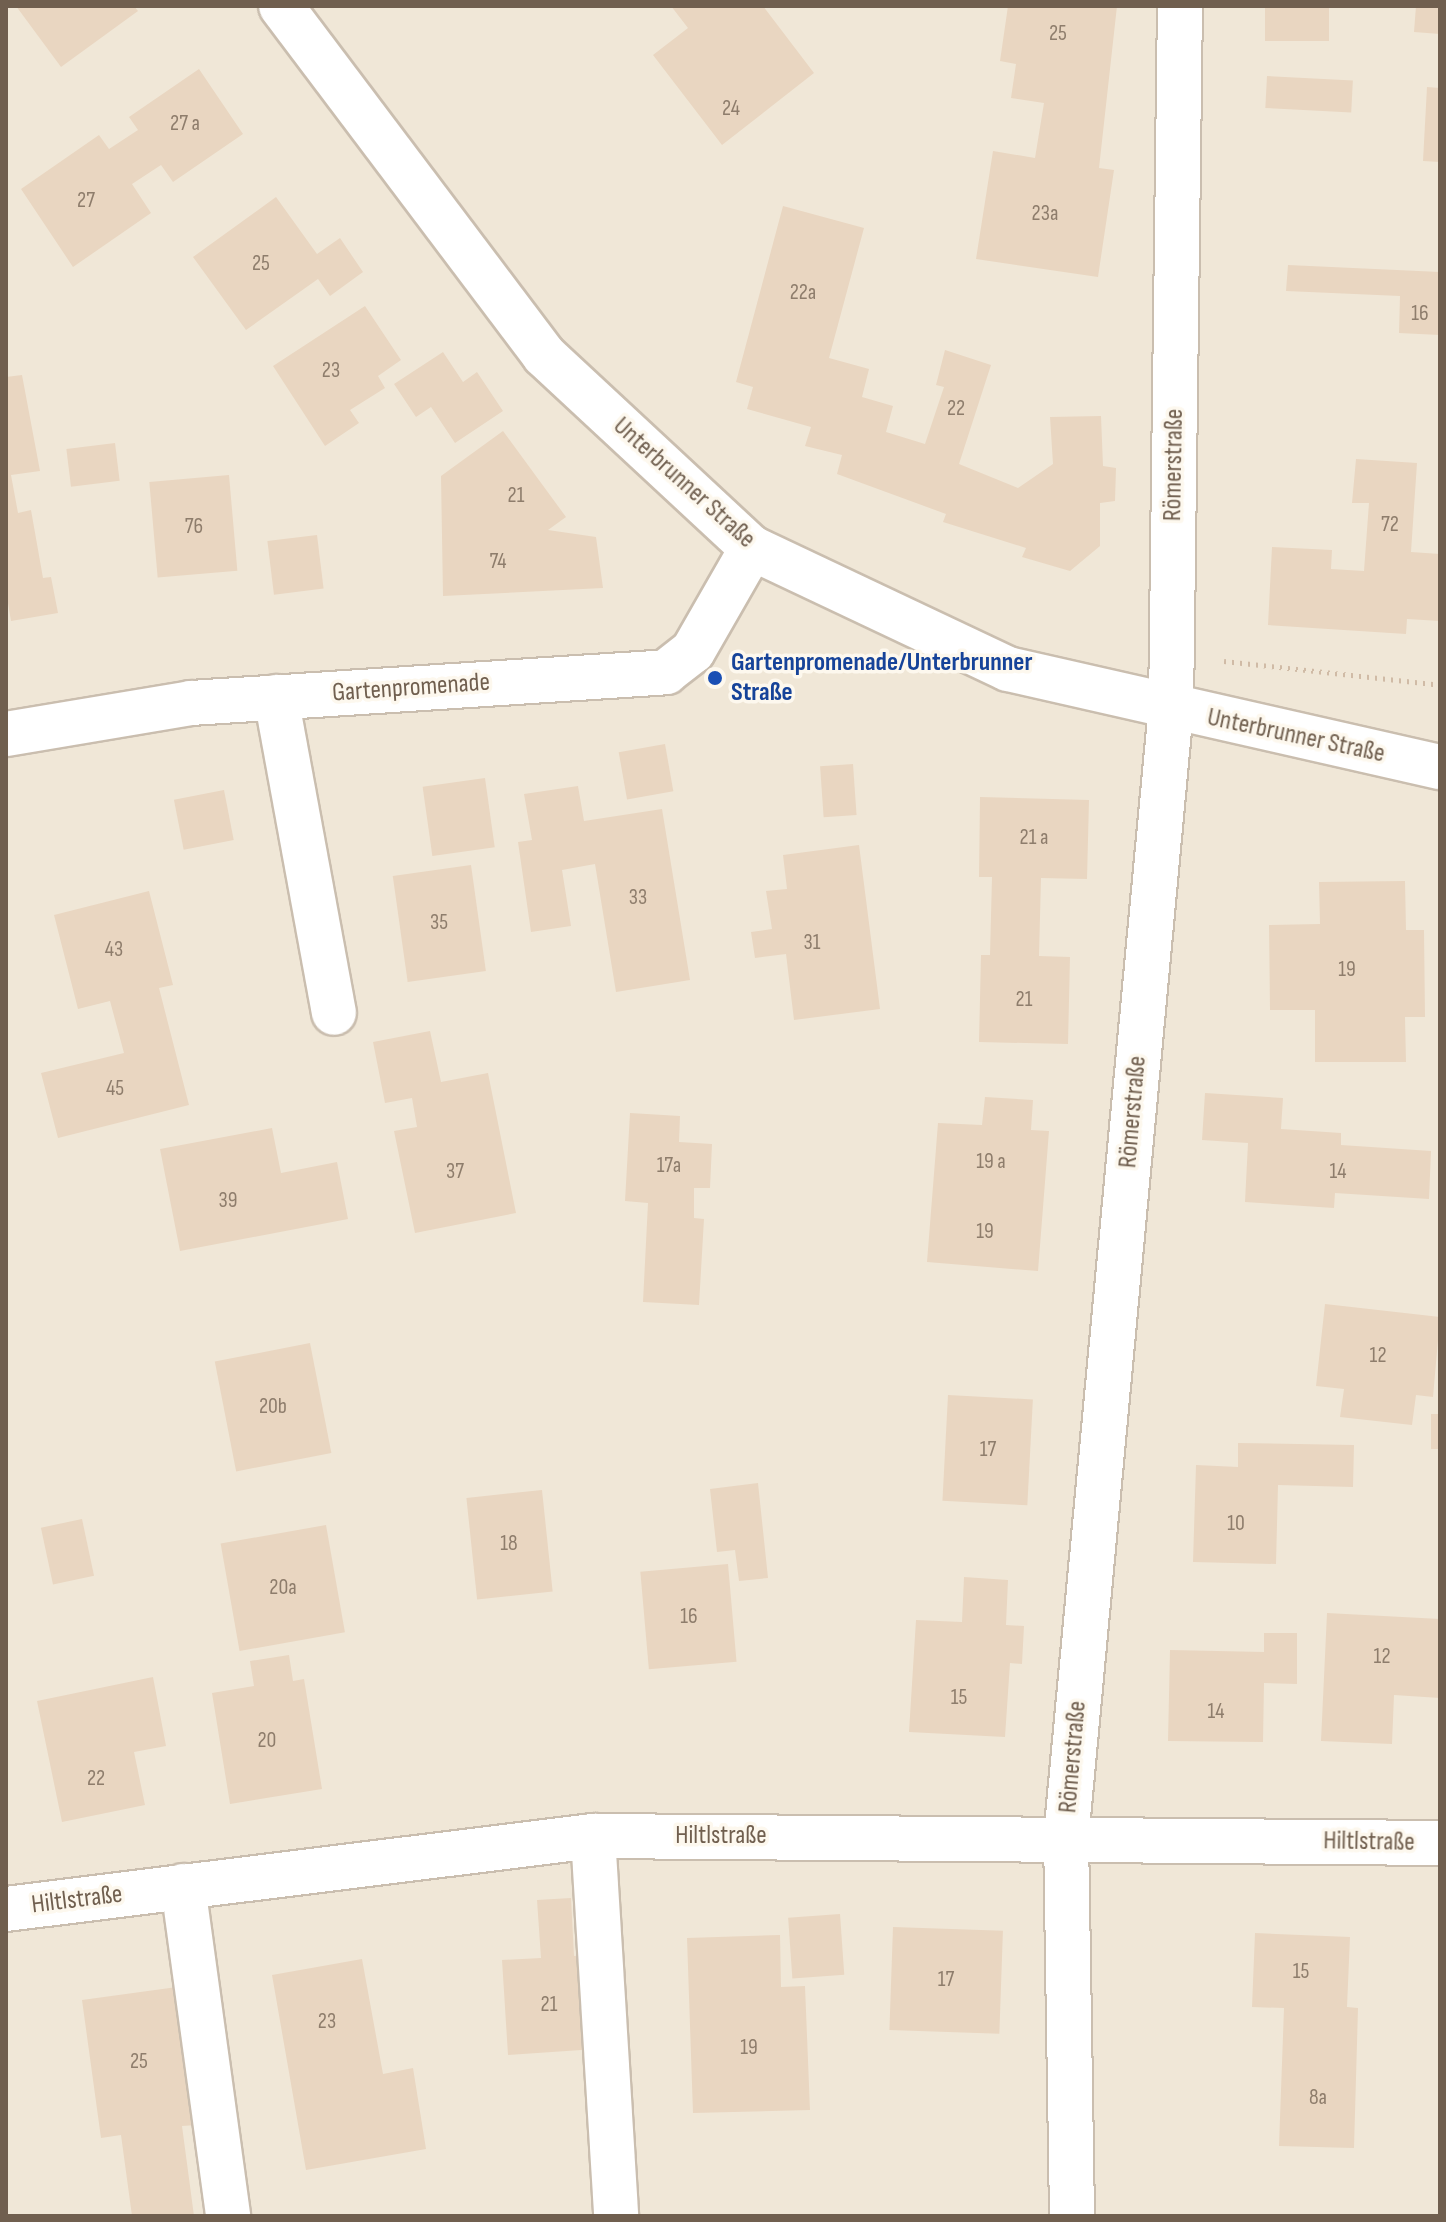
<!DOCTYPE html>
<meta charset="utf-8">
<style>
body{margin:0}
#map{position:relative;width:1446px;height:2222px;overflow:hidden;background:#f9f5e8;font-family:"Sofia Sans Condensed",sans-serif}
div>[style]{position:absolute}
.residential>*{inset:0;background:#f0e7d7;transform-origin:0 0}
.building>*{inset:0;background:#e9d6c1;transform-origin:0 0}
.path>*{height:5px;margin-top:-2.5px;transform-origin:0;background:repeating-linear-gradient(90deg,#d0bba6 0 2px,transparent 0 8px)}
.roads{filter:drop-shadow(2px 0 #cabeaf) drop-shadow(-2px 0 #cabeaf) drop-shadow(0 2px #cabeaf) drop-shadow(0 -2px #cabeaf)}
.minor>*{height:44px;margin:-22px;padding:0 22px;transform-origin:22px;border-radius:22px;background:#fff}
.dots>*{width:22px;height:22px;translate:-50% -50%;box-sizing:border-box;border:4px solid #fdf8ee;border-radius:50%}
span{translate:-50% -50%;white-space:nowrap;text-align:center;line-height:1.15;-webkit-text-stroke:7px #fdf8ee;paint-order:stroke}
.number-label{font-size:22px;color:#8e7d6c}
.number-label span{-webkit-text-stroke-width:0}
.street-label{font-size:26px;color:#705f4f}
.transit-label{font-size:26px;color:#164399;font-weight:700}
.left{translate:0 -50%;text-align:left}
.frame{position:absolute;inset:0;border:8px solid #705f4f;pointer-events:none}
</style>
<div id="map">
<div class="residential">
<i style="left:6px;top:6px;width:1434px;height:2210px"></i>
</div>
<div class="building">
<i style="clip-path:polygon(16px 6px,134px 6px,138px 11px,61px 67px)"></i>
<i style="clip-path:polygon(671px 6px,763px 6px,814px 73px,722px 145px,653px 55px,688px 28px)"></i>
<i style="clip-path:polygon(1008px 6px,1117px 6px,1099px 168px,1114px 170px,1098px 277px,976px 259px,993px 151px,1035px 158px,1044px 103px,1011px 98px,1016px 64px,1000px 61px)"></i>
<i style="left:1265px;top:6px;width:64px;height:35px"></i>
<i style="clip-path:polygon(1416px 6px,1440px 6px,1440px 34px,1414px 32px)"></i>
<i style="clip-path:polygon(199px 69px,243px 134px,173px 182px,161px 165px,132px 184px,151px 213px,73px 267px,21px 189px,99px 135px,109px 149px,138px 130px,129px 117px)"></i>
<i style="left:1267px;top:76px;width:86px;height:32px;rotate:3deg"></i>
<i style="clip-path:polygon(1427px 87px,1440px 88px,1440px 162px,1423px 161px)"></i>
<i style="clip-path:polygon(276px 197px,317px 254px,340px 238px,363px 272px,330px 296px,318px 279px,246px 330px,193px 257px)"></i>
<i style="clip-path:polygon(783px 206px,864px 228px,829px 358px,869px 369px,862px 397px,893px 406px,886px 432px,925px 444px,944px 387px,936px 385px,945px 350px,991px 365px,959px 464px,1018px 488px,1053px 464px,1050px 417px,1101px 416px,1103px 466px,1116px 468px,1115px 501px,1100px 503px,1100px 546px,1070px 571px,1022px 557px,1026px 548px,943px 522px,946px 514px,837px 474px,842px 455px,805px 446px,811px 427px,747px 409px,753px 387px,736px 382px)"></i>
<i style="clip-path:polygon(1288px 265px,1440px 272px,1440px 335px,1399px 333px,1400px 296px,1286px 291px)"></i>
<i style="clip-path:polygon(365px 306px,401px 360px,378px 376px,385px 388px,350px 410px,359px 423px,325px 446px,273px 366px)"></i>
<i style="clip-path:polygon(443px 352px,463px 382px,477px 372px,503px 411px,455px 443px,431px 407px,416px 417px,394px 384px)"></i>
<i style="clip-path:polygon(22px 375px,40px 471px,11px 475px,18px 513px,31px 510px,43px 578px,51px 577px,58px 613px,11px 621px,6px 591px,6px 377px)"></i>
<i style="clip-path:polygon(503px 431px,566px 517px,548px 530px,596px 537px,603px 588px,443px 596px,441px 476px)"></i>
<i style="left:115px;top:443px;width:38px;height:49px;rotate:83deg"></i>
<i style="clip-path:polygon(1356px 459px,1417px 463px,1411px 552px,1440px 554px,1440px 621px,1407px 619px,1406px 634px,1268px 625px,1272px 547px,1332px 550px,1331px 569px,1364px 571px,1369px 503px,1352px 503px)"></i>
<i style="left:229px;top:475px;width:96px;height:80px;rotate:85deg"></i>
<i style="left:317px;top:535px;width:54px;height:50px;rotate:83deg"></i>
<i style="left:665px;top:744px;width:48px;height:47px;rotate:80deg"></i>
<i style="left:853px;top:764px;width:51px;height:33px;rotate:86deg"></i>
<i style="left:485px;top:778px;width:70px;height:63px;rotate:82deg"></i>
<i style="clip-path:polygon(578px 786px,584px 821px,662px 809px,690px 980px,616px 992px,595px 864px,562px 870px,571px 926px,531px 932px,518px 842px,532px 840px,524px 794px)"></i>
<i style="left:224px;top:790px;width:51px;height:51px;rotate:79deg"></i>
<i style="clip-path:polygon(980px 797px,1089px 800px,1087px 879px,1041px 878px,1039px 956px,1070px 957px,1068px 1044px,979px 1042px,981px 955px,990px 955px,992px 877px,979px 877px)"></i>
<i style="clip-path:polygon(859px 845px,880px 1009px,794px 1020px,786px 954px,755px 958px,751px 932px,772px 929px,766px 891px,787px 889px,783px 855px)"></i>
<i style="left:471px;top:865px;width:107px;height:79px;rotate:82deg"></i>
<i style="clip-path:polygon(1405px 881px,1406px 930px,1424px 930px,1425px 1017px,1405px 1017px,1406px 1062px,1315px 1062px,1315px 1010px,1270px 1010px,1269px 925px,1320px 924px,1319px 882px)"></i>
<i style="clip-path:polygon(149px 891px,173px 985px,159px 988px,189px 1105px,58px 1138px,41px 1073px,124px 1053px,110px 1001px,78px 1009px,54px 915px)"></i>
<i style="clip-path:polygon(430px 1031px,441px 1082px,488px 1073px,516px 1213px,415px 1233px,394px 1131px,417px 1127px,412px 1098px,385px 1103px,373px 1042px)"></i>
<i style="clip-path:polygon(1205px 1093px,1283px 1098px,1281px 1129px,1341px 1133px,1341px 1145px,1431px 1151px,1429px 1199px,1335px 1193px,1334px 1208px,1245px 1202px,1248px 1143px,1202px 1140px)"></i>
<i style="clip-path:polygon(985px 1097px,1033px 1100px,1031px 1130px,1049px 1131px,1038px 1271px,927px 1262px,938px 1123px,982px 1125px)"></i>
<i style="clip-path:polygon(630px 1113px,680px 1116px,679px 1142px,712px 1144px,710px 1188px,694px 1188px,694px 1218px,704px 1219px,699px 1305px,643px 1302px,648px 1203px,625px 1201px)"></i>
<i style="clip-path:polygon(272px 1128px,281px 1173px,337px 1162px,348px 1219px,180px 1251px,160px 1149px)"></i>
<i style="clip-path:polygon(1325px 1304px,1440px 1317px,1433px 1397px,1416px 1395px,1412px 1425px,1340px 1417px,1344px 1389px,1316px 1386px)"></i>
<i style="left:310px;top:1343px;width:112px;height:97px;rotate:79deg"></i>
<i style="left:948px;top:1395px;width:85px;height:106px;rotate:3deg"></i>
<i style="left:1431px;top:1414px;width:9px;height:35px"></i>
<i style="clip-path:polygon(1238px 1443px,1354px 1445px,1353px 1487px,1278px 1485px,1276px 1564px,1193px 1562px,1196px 1465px,1238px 1467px)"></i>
<i style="clip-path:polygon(758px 1483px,768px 1578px,739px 1581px,735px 1550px,717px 1552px,710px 1489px)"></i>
<i style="left:542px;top:1490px;width:102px;height:76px;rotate:84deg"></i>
<i style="left:82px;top:1519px;width:58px;height:42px;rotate:78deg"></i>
<i style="left:326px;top:1525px;width:109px;height:107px;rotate:80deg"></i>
<i style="left:728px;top:1564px;width:98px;height:88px;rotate:85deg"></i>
<i style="clip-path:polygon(964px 1577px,1008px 1580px,1006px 1625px,1024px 1626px,1022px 1664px,1010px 1663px,1005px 1737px,909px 1732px,916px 1620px,962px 1622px)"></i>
<i style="clip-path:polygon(1327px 1613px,1440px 1619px,1440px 1698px,1394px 1695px,1392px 1744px,1321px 1741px)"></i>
<i style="clip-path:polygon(1264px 1633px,1297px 1633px,1297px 1684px,1264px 1683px,1263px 1742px,1168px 1741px,1170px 1650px,1264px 1652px)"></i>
<i style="clip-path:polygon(289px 1655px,293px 1681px,304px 1679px,322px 1789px,230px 1804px,212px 1693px,254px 1686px,250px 1661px)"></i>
<i style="clip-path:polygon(153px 1677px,166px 1746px,134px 1752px,145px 1805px,62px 1822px,37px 1701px)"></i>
<i style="clip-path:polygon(571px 1898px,574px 1956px,590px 1955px,596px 2049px,508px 2055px,502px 1960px,541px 1958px,537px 1900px)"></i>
<i style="left:840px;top:1914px;width:61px;height:52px;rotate:86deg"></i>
<i style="left:893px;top:1927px;width:110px;height:103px;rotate:2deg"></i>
<i style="clip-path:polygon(1255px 1933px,1350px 1937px,1347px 2007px,1358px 2008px,1354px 2148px,1279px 2146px,1284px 2008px,1252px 2007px)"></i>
<i style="clip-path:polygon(780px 1935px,781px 1987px,805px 1986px,810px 2110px,693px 2113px,687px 1938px)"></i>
<i style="clip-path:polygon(362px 1959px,383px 2074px,413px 2068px,426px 2149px,306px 2170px,272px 1975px)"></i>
<i style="clip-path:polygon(177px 1987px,196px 2125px,182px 2126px,194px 2216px,132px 2216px,121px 2135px,101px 2138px,82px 2000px)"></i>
</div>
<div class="path">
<i style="left:1224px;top:661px;width:217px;rotate:6.3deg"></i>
</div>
<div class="roads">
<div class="minor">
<i style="left:281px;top:6px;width:437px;rotate:53deg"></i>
<i style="left:544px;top:355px;width:284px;rotate:42.9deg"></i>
<i style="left:752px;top:548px;width:283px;rotate:25.3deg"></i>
<i style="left:1008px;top:669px;width:443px;rotate:12.8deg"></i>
<i style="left:276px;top:697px;width:321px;rotate:79.6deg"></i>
<i style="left:6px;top:734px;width:188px;rotate:-9.5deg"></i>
<i style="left:191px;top:703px;width:476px;rotate:-3.7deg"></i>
<i style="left:666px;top:672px;width:34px;rotate:-38deg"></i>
<i style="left:693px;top:651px;width:119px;rotate:-60.2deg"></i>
<i style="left:593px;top:1836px;width:381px;rotate:86.5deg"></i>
<i style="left:183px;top:1886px;width:333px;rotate:82.2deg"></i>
<i style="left:6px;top:1909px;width:592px;rotate:-7.09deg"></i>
<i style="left:593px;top:1836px;width:847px;rotate:0.47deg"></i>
<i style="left:1072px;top:2216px;width:378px;rotate:-90.9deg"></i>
<i style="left:1066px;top:1838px;width:1134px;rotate:-84.69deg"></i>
<i style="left:1171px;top:709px;width:703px;rotate:-89.27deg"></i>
</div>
</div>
<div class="dots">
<i style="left:715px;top:678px;background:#1a4fb4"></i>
</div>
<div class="number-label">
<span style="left:1058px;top:34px">25</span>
<span style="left:731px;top:109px">24</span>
<span style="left:185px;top:124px">27 a</span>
<span style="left:86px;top:201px">27</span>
<span style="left:1045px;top:214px">23a</span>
<span style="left:261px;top:264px">25</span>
<span style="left:803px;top:293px">22a</span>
<span style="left:1420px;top:314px">16</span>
<span style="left:331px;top:371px">23</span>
<span style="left:956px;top:409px">22</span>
<span style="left:516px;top:496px">21</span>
<span style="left:1390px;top:525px">72</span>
<span style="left:194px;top:527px">76</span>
<span style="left:498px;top:562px">74</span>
<span style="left:1034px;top:838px">21 a</span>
<span style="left:638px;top:898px">33</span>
<span style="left:439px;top:923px">35</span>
<span style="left:812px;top:943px">31</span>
<span style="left:114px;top:950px">43</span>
<span style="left:1347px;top:970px">19</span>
<span style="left:1024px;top:1000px">21</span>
<span style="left:115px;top:1089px">45</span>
<span style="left:991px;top:1162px">19 a</span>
<span style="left:669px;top:1166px">17a</span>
<span style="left:455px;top:1172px">37</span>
<span style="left:1338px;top:1172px">14</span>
<span style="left:228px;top:1201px">39</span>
<span style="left:985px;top:1232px">19</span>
<span style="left:1378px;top:1356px">12</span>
<span style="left:273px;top:1407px">20b</span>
<span style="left:988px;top:1450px">17</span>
<span style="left:1236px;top:1524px">10</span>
<span style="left:509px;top:1544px">18</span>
<span style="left:283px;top:1588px">20a</span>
<span style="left:689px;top:1617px">16</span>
<span style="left:1382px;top:1657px">12</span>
<span style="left:959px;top:1698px">15</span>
<span style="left:1216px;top:1712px">14</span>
<span style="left:267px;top:1741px">20</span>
<span style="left:96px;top:1779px">22</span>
<span style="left:1301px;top:1972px">15</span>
<span style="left:946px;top:1980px">17</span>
<span style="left:549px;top:2005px">21</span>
<span style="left:327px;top:2022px">23</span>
<span style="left:749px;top:2048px">19</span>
<span style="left:139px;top:2062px">25</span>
<span style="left:1318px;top:2098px">8a</span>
</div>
<div class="street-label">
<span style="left:1174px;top:465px;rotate:-89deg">Römerstraße</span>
<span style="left:684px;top:483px;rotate:42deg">Unterbrunner Straße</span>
<span style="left:411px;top:688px;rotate:-4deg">Gartenpromenade</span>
<span style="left:1296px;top:736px;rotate:12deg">Unterbrunner Straße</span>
<span style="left:1133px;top:1112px;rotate:-85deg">Römerstraße</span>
<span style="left:1073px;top:1757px;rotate:-85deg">Römerstraße</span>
<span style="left:721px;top:1836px">Hiltlstraße</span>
<span style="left:1369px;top:1842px;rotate:1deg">Hiltlstraße</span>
<span style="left:77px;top:1900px;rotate:-7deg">Hiltlstraße</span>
</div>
<div class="transit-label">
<span class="left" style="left:731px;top:678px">Gartenpromenade/Unterbrunner<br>Straße</span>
</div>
<div class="frame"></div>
</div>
